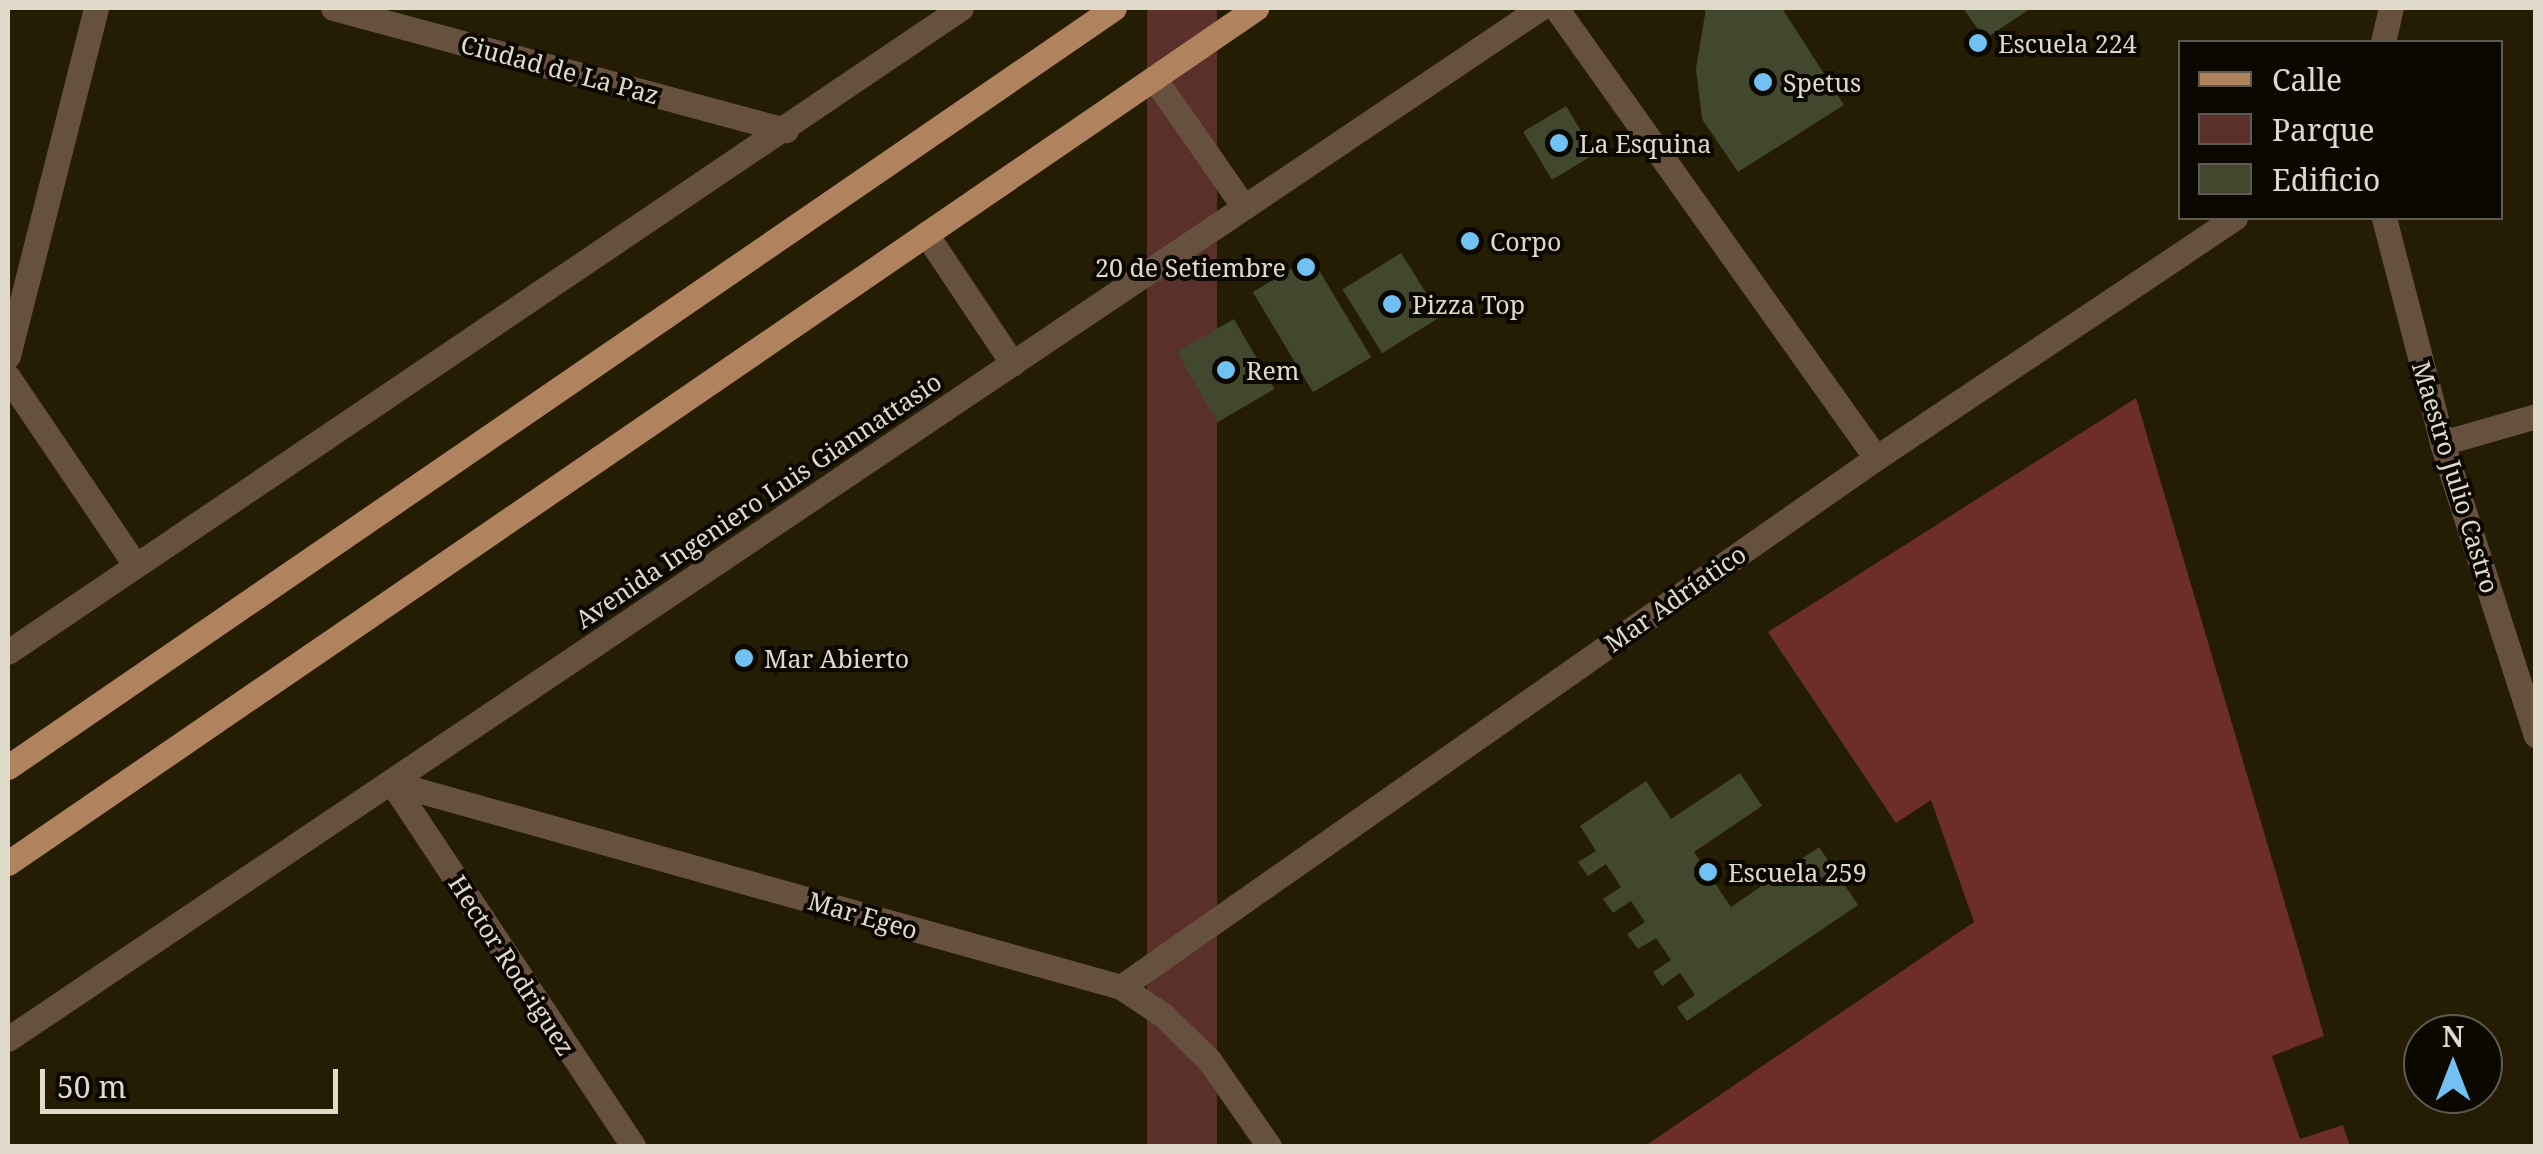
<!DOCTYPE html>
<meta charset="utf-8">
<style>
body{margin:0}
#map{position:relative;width:2543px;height:1154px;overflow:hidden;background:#251c04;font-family:"Noto Serif",serif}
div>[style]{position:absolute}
.green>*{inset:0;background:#5b302a;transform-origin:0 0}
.forest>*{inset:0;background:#6c2e26}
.building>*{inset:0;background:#42482e;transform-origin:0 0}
.street>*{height:25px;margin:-12.5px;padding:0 12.5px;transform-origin:12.5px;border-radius:12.5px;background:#66503e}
.primary>*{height:25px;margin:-12.5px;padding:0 12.5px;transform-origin:12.5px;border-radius:12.5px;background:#b0825d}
.dots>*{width:28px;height:28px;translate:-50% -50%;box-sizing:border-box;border:5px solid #0b0701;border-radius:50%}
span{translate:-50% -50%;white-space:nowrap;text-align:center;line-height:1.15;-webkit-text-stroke:8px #0b0701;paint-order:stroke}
.poi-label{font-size:25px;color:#e0dacb}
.left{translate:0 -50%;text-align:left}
.right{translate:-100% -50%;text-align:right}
.street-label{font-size:25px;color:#e0dacb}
.frame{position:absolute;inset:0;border:10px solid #e0dacb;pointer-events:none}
.legend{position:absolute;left:2178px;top:40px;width:325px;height:180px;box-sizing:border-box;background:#0b0701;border:2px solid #605b52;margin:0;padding:12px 18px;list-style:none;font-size:30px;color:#e0dacb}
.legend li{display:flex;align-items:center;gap:20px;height:50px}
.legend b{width:50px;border:2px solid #605b52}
.north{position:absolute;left:2403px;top:1014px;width:100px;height:100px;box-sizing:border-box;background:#0b0701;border:2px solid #605b52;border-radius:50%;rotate:0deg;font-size:28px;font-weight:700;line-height:40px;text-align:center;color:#e0dacb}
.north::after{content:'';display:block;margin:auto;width:35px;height:45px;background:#72c1f5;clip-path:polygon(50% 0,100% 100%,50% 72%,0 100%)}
.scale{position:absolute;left:40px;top:1069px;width:298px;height:45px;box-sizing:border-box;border:5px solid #e0dacb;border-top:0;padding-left:12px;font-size:30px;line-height:35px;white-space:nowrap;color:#e0dacb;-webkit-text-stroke:8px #0b0701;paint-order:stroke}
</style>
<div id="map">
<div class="green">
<i style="left:1147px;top:8px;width:70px;height:1383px"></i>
</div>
<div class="forest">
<i style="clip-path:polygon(2136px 398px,2324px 1036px,2272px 1056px,2300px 1139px,2343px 1125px,2350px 1146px,1645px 1146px,1974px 922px,1931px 800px,1896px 823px,1768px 632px)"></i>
</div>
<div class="building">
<i style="clip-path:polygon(1706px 8px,1782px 8px,1844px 105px,1738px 172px,1702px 119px,1696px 69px)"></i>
<i style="clip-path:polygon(1963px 8px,2031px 8px,1985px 39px)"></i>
<i style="left:1566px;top:106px;width:56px;height:50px;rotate:59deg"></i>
<i style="left:1401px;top:253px;width:75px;height:69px;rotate:58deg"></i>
<i style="left:1311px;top:257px;width:117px;height:68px;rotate:59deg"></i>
<i style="left:1234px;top:319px;width:81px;height:66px;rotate:60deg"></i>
<i style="clip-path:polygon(1740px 773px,1762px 806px,1694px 852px,1731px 907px,1819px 847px,1858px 905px,1687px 1021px,1677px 1007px,1695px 995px,1680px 973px,1662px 986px,1653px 972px,1671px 960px,1656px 938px,1638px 949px,1627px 934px,1645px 922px,1631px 901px,1613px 913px,1603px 899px,1621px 887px,1606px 864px,1588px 876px,1578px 862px,1596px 851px,1580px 826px,1646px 781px,1671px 819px)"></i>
</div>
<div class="street">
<i style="left:333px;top:8px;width:469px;rotate:15.1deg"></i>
<i style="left:1556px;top:8px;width:552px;rotate:54.58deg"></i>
<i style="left:2383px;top:42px;width:35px;rotate:-77deg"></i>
<i style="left:1154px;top:78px;width:157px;rotate:55.1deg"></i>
<i style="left:2384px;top:218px;width:232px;rotate:75.5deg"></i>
<i style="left:2442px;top:443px;width:307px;rotate:72.2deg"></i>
<i style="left:926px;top:234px;width:156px;rotate:56.2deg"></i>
<i style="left:8px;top:356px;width:359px;rotate:-75.8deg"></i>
<i style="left:8px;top:377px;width:225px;rotate:55.9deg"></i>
<i style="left:2442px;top:443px;width:98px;rotate:-16deg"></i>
<i style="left:8px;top:652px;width:1150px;rotate:-34.05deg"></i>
<i style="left:392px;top:783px;width:757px;rotate:15.63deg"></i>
<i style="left:1121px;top:987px;width:50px;rotate:33.7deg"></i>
<i style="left:1163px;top:1015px;width:64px;rotate:44.4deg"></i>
<i style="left:1209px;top:1060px;width:105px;rotate:55.1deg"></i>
<i style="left:392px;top:783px;width:436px;rotate:56.4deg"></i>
<i style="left:1121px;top:987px;width:922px;rotate:-35.02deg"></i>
<i style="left:1876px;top:458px;width:432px;rotate:-33.8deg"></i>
<i style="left:8px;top:1039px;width:1847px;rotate:-33.94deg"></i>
</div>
<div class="primary">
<i style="left:8px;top:767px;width:1341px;rotate:-34.46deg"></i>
<i style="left:8px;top:863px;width:1513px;rotate:-34.41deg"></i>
</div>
<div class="dots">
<i style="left:1978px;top:43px;background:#72c1f5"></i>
<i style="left:1763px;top:82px;background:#72c1f5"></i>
<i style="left:1559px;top:143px;background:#72c1f5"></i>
<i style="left:1470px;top:241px;background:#72c1f5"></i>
<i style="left:1306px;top:267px;background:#72c1f5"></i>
<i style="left:1392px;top:304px;background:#72c1f5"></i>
<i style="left:1226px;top:370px;background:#72c1f5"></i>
<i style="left:744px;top:658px;background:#72c1f5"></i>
<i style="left:1708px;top:872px;background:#72c1f5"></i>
</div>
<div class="poi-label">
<span class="left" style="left:1998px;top:43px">Escuela 224</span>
<span class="left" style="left:1783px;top:82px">Spetus</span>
<span class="left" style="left:1579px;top:143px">La Esquina</span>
<span class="left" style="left:1490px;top:241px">Corpo</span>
<span class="right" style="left:1286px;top:267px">20 de Setiembre</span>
<span class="left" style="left:1412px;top:304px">Pizza Top</span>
<span class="left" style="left:1246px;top:370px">Rem</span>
<span class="left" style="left:764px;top:658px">Mar Abierto</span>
<span class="left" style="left:1728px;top:872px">Escuela 259</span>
</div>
<div class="street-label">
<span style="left:560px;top:69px;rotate:15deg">Ciudad de La Paz</span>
<span style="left:2456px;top:477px;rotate:73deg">Maestro Julio Castro</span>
<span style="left:758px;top:500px;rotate:-34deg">Avenida Ingeniero Luis Giannattasio</span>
<span style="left:1675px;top:598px;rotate:-35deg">Mar Adríatico</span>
<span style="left:863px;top:915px;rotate:16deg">Mar Egeo</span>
<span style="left:512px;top:965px;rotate:57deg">Hector Rodriguez</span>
</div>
<div class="frame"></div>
<ul class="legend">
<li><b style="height:12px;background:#b0825d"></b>Calle</li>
<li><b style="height:28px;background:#5b302a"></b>Parque</li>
<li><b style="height:28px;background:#42482e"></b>Edificio</li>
</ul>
<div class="north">N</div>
<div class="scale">50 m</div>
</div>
